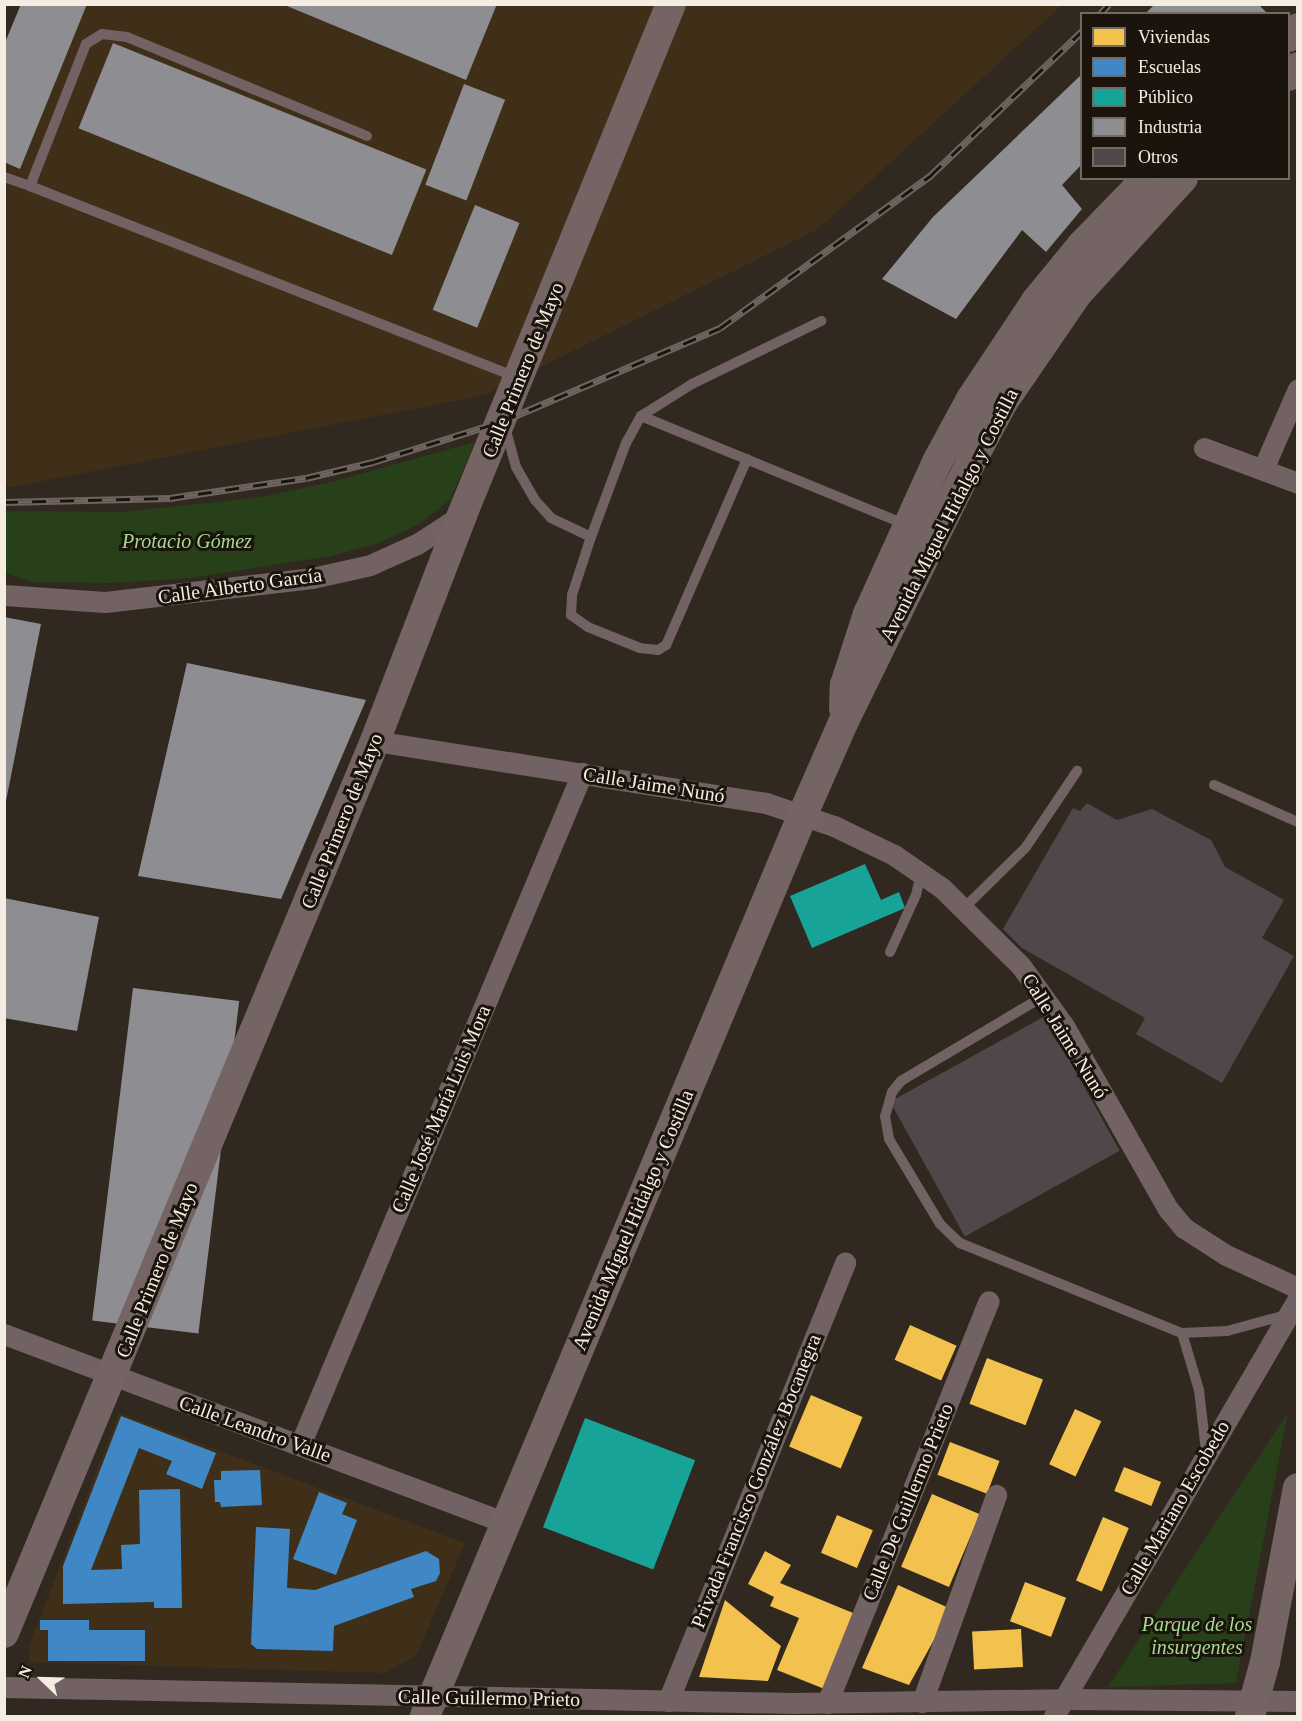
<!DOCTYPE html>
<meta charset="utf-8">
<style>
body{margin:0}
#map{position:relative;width:1302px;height:1721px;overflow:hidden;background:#31291f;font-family:"Times New Roman",serif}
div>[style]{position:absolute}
.built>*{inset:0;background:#3f2f18}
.green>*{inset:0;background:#27401a}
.homes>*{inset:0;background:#f2c14e;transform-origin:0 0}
.schools>*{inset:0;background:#3f88c5}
.public>*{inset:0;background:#17a398;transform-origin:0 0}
.industry>*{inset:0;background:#8d8d92;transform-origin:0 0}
.building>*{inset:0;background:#50474b;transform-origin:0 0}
.service>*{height:10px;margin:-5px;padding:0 5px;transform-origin:5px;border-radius:5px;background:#726263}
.minor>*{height:21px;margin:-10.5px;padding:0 10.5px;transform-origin:10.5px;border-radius:10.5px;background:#726263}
.secondary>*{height:30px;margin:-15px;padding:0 15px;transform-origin:15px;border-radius:15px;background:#756464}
.rail>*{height:7px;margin-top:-3.5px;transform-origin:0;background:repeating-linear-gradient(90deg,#1a140c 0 14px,#6f6460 0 28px);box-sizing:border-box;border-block:2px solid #6f6460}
span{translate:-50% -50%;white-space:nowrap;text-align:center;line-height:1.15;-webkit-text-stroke:6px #1a140c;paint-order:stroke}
.street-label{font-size:20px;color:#f6ede2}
.park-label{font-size:20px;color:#a6da93;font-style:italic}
.frame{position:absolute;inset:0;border:6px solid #f6ede2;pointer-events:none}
.legend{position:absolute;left:1080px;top:12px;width:210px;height:168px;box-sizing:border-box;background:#1a140c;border:2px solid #726b62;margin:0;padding:8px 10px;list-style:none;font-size:18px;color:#f6ede2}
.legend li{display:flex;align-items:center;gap:12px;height:30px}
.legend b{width:30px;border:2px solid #726b62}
.north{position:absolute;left:12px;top:1649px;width:60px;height:60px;-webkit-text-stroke:4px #1a140c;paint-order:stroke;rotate:293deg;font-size:16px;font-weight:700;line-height:24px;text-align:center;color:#f6ede2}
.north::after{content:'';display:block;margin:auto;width:21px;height:27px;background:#f6ede2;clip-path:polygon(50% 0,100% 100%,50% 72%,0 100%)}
</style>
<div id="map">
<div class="built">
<i style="clip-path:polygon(33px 5px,1062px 5px,818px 229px,485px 395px,12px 487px,5px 485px,5px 75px)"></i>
<i style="clip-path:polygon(119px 1413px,465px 1543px,416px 1656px,384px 1673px,30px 1662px,28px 1649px)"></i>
</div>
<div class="green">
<i style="clip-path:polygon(475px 442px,450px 500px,419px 524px,379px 543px,331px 556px,191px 578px,110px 583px,33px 582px,5px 573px,5px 511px,123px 512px,262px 497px,335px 481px)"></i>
<i style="clip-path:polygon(1288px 1412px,1236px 1683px,1108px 1687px)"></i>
</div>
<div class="homes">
<i style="left:910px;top:1325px;width:51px;height:38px;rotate:24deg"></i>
<i style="left:987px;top:1358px;width:60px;height:49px;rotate:21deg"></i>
<i style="left:811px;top:1395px;width:56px;height:56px;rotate:23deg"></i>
<i style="left:1075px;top:1409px;width:29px;height:61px;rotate:25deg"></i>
<i style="left:950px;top:1442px;width:53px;height:35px;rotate:21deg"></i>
<i style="left:1124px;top:1467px;width:40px;height:26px;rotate:22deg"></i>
<i style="left:932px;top:1494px;width:52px;height:79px;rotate:23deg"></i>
<i style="left:837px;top:1515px;width:39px;height:41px;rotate:23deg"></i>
<i style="left:1103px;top:1517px;width:28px;height:69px;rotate:23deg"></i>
<i style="clip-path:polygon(765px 1551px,791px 1565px,780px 1583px,858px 1615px,827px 1690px,777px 1670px,799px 1618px,770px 1606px,774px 1597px,748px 1584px)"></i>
<i style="left:1025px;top:1582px;width:44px;height:42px;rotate:21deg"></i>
<i style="clip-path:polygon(898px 1585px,951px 1609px,909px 1685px,862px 1668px)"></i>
<i style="clip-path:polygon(725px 1600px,781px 1646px,768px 1681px,699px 1677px)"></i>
<i style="left:1021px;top:1629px;width:38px;height:49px;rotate:87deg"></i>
</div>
<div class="schools">
<i style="clip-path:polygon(121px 1416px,216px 1453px,202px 1489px,166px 1474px,172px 1461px,139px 1448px,91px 1570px,122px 1569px,121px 1545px,140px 1544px,139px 1490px,180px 1489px,182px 1608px,154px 1608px,154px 1602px,63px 1604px,63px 1566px)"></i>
<i style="clip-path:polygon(260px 1470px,262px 1505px,221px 1507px,220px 1502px,215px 1502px,214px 1480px,221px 1480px,221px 1471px)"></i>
<i style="clip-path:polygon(319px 1492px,347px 1503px,342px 1514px,357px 1520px,336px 1575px,293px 1559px)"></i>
<i style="clip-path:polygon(256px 1527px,290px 1529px,287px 1588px,315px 1590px,426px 1551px,439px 1559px,440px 1573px,436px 1581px,411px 1589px,414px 1597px,334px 1626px,333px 1651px,257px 1649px,251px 1644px)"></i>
<i style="clip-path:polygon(40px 1620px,89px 1620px,89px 1630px,145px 1630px,145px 1661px,48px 1661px,48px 1630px,40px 1630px)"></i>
</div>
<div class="public">
<i style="clip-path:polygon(865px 864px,881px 900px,899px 892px,905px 908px,812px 948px,790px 896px)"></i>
<i style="left:585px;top:1418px;width:118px;height:117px;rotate:21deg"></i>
</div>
<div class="industry">
<i style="clip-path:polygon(21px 4px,87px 4px,20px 169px,4px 162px,4px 45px)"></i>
<i style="clip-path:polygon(282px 4px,497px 4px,466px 80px)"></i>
<i style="clip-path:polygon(1155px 4px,1258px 4px,1268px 14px,1145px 14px)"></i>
<i style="left:113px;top:43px;width:338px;height:92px;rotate:22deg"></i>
<i style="clip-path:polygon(1082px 74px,1082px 164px,1062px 185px,1082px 209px,1046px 252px,1022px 230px,956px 319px,882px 279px,933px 217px)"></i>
<i style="left:464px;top:84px;width:44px;height:108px;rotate:21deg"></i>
<i style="left:475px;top:205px;width:48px;height:113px;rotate:22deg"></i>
<i style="clip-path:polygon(4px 617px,41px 624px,6px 801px,4px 801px)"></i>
<i style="clip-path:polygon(187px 663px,366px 700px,281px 899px,138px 876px)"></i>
<i style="clip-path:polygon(4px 898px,99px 917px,77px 1031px,4px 1018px)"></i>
<i style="left:133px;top:988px;width:107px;height:335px;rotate:7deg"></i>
</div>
<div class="building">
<i style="clip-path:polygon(1087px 803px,1117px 820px,1152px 809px,1211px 840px,1225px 867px,1284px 900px,1262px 938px,1294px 956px,1222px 1083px,1136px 1034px,1145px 1018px,1022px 948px,1003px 929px,1073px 808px,1080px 811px)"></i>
<i style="left:1045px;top:1016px;width:154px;height:177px;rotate:61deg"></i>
</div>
<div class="service">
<i style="left:367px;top:136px;width:260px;rotate:-157.6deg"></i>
<i style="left:127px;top:37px;width:25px;rotate:-173deg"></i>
<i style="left:102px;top:34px;width:19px;rotate:148deg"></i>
<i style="left:86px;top:44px;width:153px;rotate:111.5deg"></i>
<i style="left:30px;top:186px;width:522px;rotate:21.46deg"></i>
<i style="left:4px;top:177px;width:28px;rotate:19deg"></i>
<i style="left:641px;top:416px;width:287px;rotate:22.3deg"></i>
<i style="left:505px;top:427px;width:41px;rotate:74.6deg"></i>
<i style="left:516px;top:467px;width:38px;rotate:60deg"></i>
<i style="left:535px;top:500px;width:24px;rotate:48deg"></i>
<i style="left:551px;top:518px;width:44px;rotate:25.4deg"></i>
<i style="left:747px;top:459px;width:203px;rotate:113.5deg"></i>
<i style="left:666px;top:645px;width:9px;rotate:148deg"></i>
<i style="left:658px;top:650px;width:18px;rotate:-174deg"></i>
<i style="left:640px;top:648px;width:56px;rotate:-158deg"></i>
<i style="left:588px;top:627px;width:21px;rotate:-145deg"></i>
<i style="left:571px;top:615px;width:20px;rotate:-87deg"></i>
<i style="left:572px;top:595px;width:61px;rotate:-71.9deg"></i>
<i style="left:591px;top:537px;width:100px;rotate:-69.6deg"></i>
<i style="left:626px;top:443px;width:31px;rotate:-61deg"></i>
<i style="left:641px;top:416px;width:60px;rotate:-32.1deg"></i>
<i style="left:692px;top:384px;width:144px;rotate:-26deg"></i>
<i style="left:1214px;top:785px;width:92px;rotate:23.8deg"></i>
<i style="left:964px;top:908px;width:87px;rotate:-44.5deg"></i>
<i style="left:1026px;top:847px;width:92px;rotate:-56.1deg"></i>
<i style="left:890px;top:952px;width:63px;rotate:-65.5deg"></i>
<i style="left:916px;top:895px;width:23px;rotate:-77deg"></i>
<i style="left:1044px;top:996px;width:166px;rotate:149.3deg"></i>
<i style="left:901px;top:1081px;width:14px;rotate:129deg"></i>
<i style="left:892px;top:1092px;width:25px;rotate:106deg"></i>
<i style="left:885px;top:1116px;width:23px;rotate:80deg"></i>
<i style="left:889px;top:1139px;width:99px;rotate:59deg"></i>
<i style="left:940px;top:1224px;width:28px;rotate:44deg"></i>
<i style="left:960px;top:1243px;width:240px;rotate:22.1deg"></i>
<i style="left:1182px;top:1333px;width:45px;rotate:-2.5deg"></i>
<i style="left:1227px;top:1331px;width:61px;rotate:-15.2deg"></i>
<i style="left:1182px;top:1333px;width:59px;rotate:73.4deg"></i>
<i style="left:1199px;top:1390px;width:61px;rotate:83.5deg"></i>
</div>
<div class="minor">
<i style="left:1204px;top:448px;width:100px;rotate:20.4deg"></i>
<i style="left:1263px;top:469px;width:87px;rotate:-66.4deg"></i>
<i style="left:4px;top:595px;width:101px;rotate:4deg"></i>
<i style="left:105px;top:602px;width:208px;rotate:-6.6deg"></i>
<i style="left:312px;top:578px;width:59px;rotate:-12.6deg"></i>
<i style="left:370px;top:565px;width:51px;rotate:-24.1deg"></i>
<i style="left:417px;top:544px;width:54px;rotate:-32.8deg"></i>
<i style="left:375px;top:741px;width:396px;rotate:9deg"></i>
<i style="left:766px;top:803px;width:72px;rotate:18.7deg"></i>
<i style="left:834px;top:826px;width:67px;rotate:25.8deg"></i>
<i style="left:894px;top:855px;width:58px;rotate:34.5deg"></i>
<i style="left:942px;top:888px;width:111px;rotate:44.6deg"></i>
<i style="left:1021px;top:966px;width:74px;rotate:54.4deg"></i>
<i style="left:1064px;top:1026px;width:210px;rotate:60.4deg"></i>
<i style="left:1168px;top:1209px;width:25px;rotate:50deg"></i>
<i style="left:1184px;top:1228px;width:50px;rotate:32.7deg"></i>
<i style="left:1226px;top:1255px;width:79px;rotate:24.6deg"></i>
<i style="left:4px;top:1334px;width:536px;rotate:20.63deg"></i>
<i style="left:300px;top:1445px;width:729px;rotate:-67.23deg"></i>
<i style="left:4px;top:1687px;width:788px;rotate:1.16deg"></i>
<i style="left:792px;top:1703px;width:271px;rotate:-0.8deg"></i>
<i style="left:1063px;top:1699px;width:235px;rotate:0.5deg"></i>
<i style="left:668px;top:1701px;width:473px;rotate:-68deg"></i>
<i style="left:922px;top:1702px;width:220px;rotate:-70.3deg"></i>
<i style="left:827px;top:1703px;width:433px;rotate:-68.1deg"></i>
<i style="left:1054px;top:1716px;width:483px;rotate:-59.7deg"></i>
</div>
<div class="secondary">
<i style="left:1288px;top:37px;width:13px;rotate:-42deg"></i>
<i style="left:1288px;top:76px;width:13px;rotate:-42deg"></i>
<i style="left:844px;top:708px;width:23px;rotate:-88deg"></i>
<i style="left:845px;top:685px;width:75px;rotate:-72.1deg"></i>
<i style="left:868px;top:614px;width:169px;rotate:-65.6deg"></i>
<i style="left:938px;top:460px;width:69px;rotate:-61.6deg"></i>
<i style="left:971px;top:399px;width:118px;rotate:-56.4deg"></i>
<i style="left:1036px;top:301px;width:72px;rotate:-50.6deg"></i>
<i style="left:1082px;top:245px;width:93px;rotate:-45.9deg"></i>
<i style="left:4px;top:1633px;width:966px;rotate:-67.42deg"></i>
<i style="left:375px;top:741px;width:242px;rotate:-68.9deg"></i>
<i style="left:462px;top:515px;width:552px;rotate:-67.76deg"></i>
<i style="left:425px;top:1716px;width:978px;rotate:-67.26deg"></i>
<i style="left:803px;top:814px;width:99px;rotate:-66.3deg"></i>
<i style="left:843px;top:723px;width:297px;rotate:-63.9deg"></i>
<i style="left:974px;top:456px;width:61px;rotate:-61.8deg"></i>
<i style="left:1003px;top:402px;width:131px;rotate:-55.6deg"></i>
<i style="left:1077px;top:294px;width:157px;rotate:-47.6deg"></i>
<i style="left:1250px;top:1716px;width:56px;rotate:-74.5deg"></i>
<i style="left:1265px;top:1662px;width:177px;rotate:-79.3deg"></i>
</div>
<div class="rail">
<i style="left:1100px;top:14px;width:13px;rotate:-48deg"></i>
<i style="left:4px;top:502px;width:166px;rotate:-1.4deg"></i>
<i style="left:170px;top:498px;width:137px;rotate:-8.4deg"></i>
<i style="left:306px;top:478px;width:69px;rotate:-13.4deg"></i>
<i style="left:373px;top:462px;width:136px;rotate:-17.5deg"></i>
<i style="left:503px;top:421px;width:236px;rotate:-23.2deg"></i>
<i style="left:720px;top:328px;width:261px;rotate:-35.9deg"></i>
<i style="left:931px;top:175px;width:209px;rotate:-43.6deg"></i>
</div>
<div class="street-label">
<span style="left:523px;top:370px;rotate:-68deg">Calle Primero de Mayo</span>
<span style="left:949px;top:515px;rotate:-63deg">Avenida Miguel Hidalgo y Costilla</span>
<span style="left:240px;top:586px;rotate:-8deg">Calle Alberto García</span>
<span style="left:654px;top:785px;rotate:9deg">Calle Jaime Nunó</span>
<span style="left:342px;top:821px;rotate:-68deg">Calle Primero de Mayo</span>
<span style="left:1065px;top:1036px;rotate:58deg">Calle Jaime Nunó</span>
<span style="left:441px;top:1109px;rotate:-67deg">Calle José María Luis Mora</span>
<span style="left:633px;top:1220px;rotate:-67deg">Avenida Miguel Hidalgo y Costilla</span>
<span style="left:157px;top:1270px;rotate:-68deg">Calle Primero de Mayo</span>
<span style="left:255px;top:1429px;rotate:20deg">Calle Leandro Valle</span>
<span style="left:756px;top:1481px;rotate:-68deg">Privada Francisco González Bocanegra</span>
<span style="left:908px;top:1502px;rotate:-68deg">Calle De Guillermo Prieto</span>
<span style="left:1175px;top:1508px;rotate:-60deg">Calle Mariano Escobedo</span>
<span style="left:489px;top:1698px;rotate:1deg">Calle Guillermo Prieto</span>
</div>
<div class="park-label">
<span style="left:187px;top:541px">Protacio Gómez</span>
<span style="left:1197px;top:1636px">Parque de los<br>insurgentes</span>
</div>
<div class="frame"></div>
<ul class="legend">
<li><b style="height:16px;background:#f2c14e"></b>Viviendas</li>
<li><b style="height:16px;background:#3f88c5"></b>Escuelas</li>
<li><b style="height:16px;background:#17a398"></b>Público</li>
<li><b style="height:16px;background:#8d8d92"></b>Industria</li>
<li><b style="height:16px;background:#50474b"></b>Otros</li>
</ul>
<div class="north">N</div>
</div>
